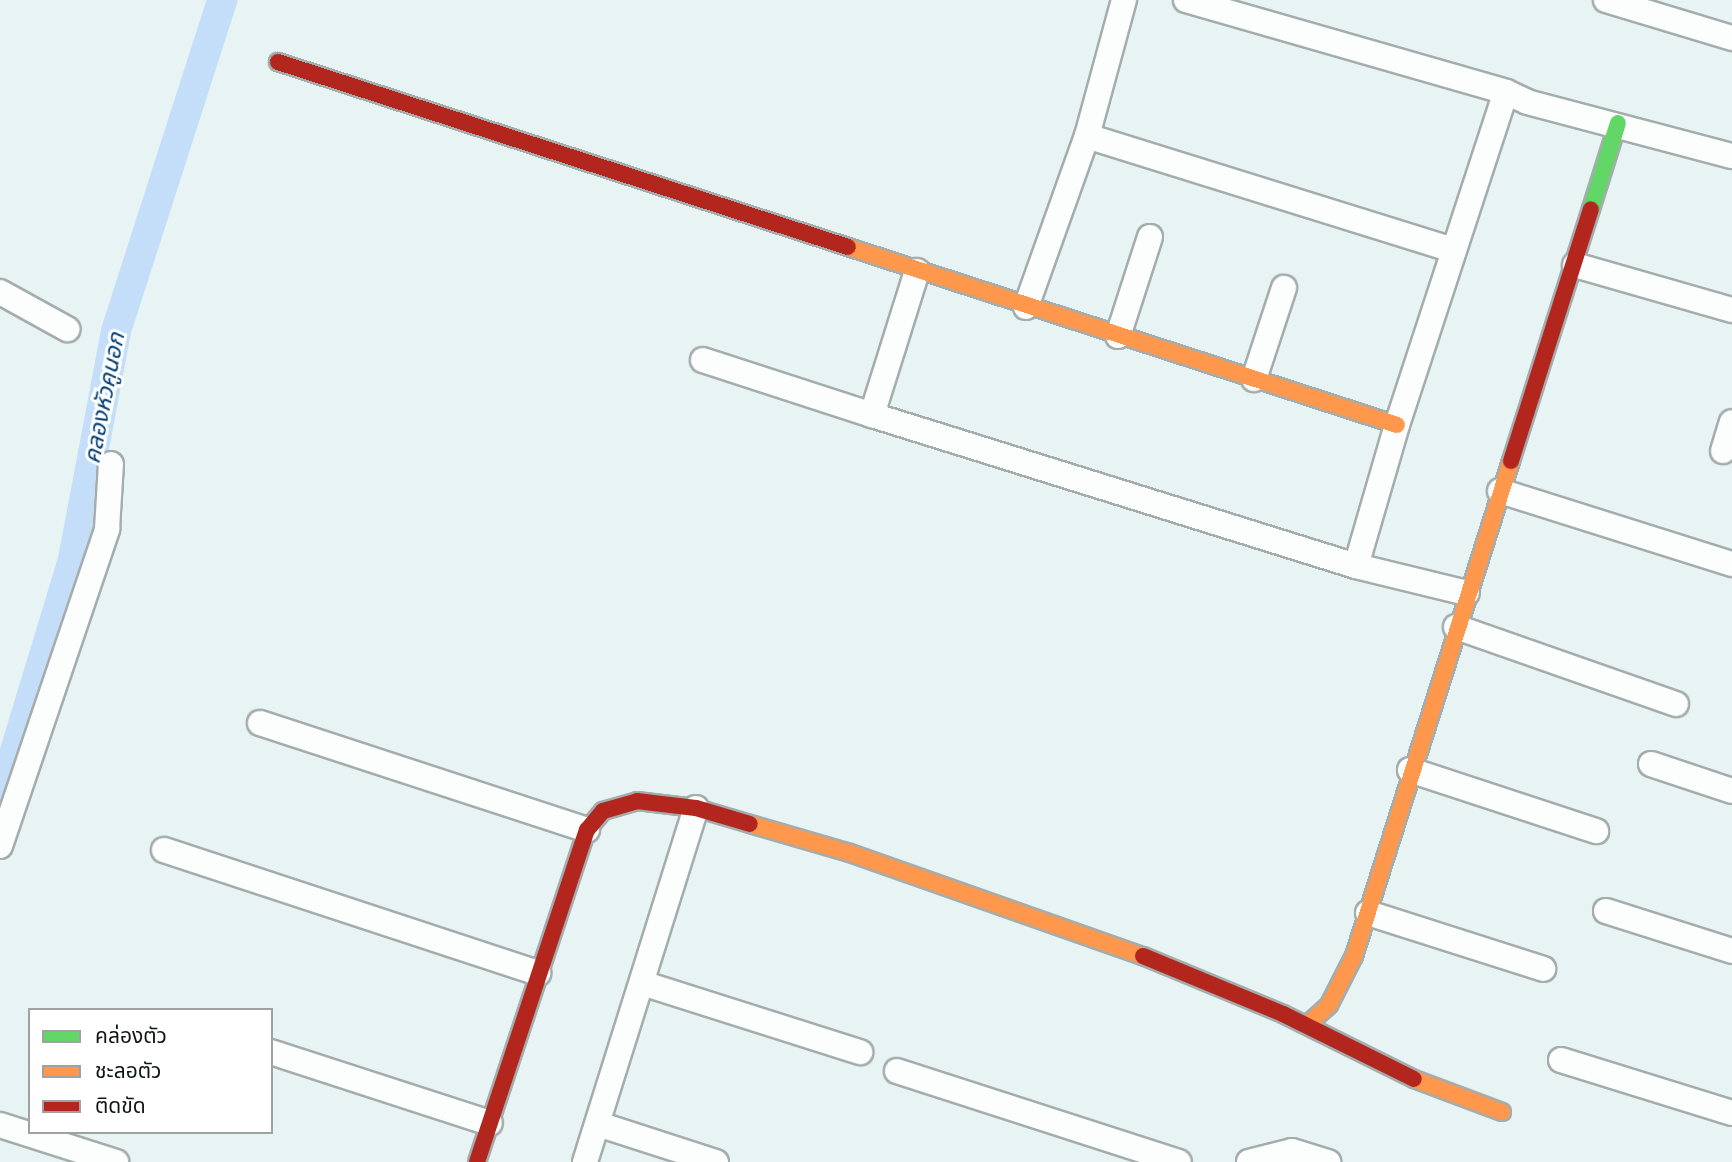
<!DOCTYPE html>
<meta charset="utf-8">
<style>
body{margin:0}
#map{position:relative;width:1732px;height:1162px;overflow:hidden;background:#e8f3f3;font-family:"PT Serif","Noto Sans Thai",serif}
div>[style]{position:absolute}
.canal>*{height:30px;margin:-15px;padding:0 15px;transform-origin:15px;border-radius:15px;background:#c4def9}
.roads{filter:drop-shadow(2px 0 #a4acac) drop-shadow(-2px 0 #a4acac) drop-shadow(0 2px #a4acac) drop-shadow(0 -2px #a4acac)}
.street>*{height:24px;margin:-12px;padding:0 12px;transform-origin:12px;border-radius:12px;background:#fcfdfd}
.fast>*{height:16px;margin:-8px;padding:0 8px;transform-origin:8px;border-radius:8px;background:#63d668}
.slow>*{height:16px;margin:-8px;padding:0 8px;transform-origin:8px;border-radius:8px;background:#ff974d}
.jam>*{height:16px;margin:-8px;padding:0 8px;transform-origin:8px;border-radius:8px;background:#b3261e}
span{translate:-50% -50%;white-space:nowrap;text-align:center;line-height:1.15;-webkit-text-stroke:6px #fff;paint-order:stroke}
.water-label{font-size:23px;color:#023f75;font-style:italic}
.legend{position:absolute;left:28px;top:1008px;width:245px;height:126px;box-sizing:border-box;background:#fff;border:2px solid #9fa2a2;margin:0;padding:9px 12px;list-style:none;font-size:21px;color:#0f1616}
.legend li{display:flex;align-items:center;gap:14px;height:35px}
.legend b{width:35px;border:2px solid #9fa2a2}
</style>
<div id="map">
<div class="canal">
<i style="left:0;top:800px;width:252px;rotate:-73.1deg"></i>
<i style="left:73px;top:559px;width:232px;rotate:-79.3deg"></i>
<i style="left:116px;top:331px;width:348px;rotate:-72.2deg"></i>
</div>
<div class="roads">
<div class="street">
<i style="left:1186px;top:0;width:333px;rotate:16deg"></i>
<i style="left:1606px;top:0;width:132px;rotate:16.8deg"></i>
<i style="left:1087px;top:136px;width:384px;rotate:17.3deg"></i>
<i style="left:1575px;top:265px;width:163px;rotate:16deg"></i>
<i style="left:917px;top:271px;width:151px;rotate:107.4deg"></i>
<i style="left:872px;top:415px;width:507px;rotate:17.33deg"></i>
<i style="left:1356px;top:566px;width:114px;rotate:13.7deg"></i>
<i style="left:0;top:292px;width:77px;rotate:28.9deg"></i>
<i style="left:1026px;top:307px;width:182px;rotate:-70.4deg"></i>
<i style="left:1087px;top:136px;width:141px;rotate:-74.8deg"></i>
<i style="left:1118px;top:336px;width:104px;rotate:-72.1deg"></i>
<i style="left:703px;top:360px;width:178px;rotate:18deg"></i>
<i style="left:1254px;top:379px;width:96px;rotate:-71.8deg"></i>
<i style="left:1723px;top:451px;width:30px;rotate:-73deg"></i>
<i style="left:1500px;top:491px;width:243px;rotate:17.5deg"></i>
<i style="left:1356px;top:566px;width:147px;rotate:-73.8deg"></i>
<i style="left:1397px;top:425px;width:350px;rotate:-71.9deg"></i>
<i style="left:1506px;top:92px;width:23px;rotate:25deg"></i>
<i style="left:1527px;top:102px;width:212px;rotate:14.8deg"></i>
<i style="left:1456px;top:627px;width:233px;rotate:19.3deg"></i>
<i style="left:260px;top:723px;width:344px;rotate:18.1deg"></i>
<i style="left:1651px;top:764px;width:85px;rotate:18.4deg"></i>
<i style="left:1410px;top:770px;width:196px;rotate:18.2deg"></i>
<i style="left:0;top:846px;width:335px;rotate:-71.3deg"></i>
<i style="left:107px;top:529px;width:65px;rotate:-86.5deg"></i>
<i style="left:164px;top:850px;width:394px;rotate:18.2deg"></i>
<i style="left:1606px;top:911px;width:132px;rotate:17.6deg"></i>
<i style="left:1368px;top:913px;width:184px;rotate:17.7deg"></i>
<i style="left:642px;top:983px;width:229px;rotate:17.6deg"></i>
<i style="left:271px;top:1052px;width:230px;rotate:18deg"></i>
<i style="left:1561px;top:1060px;width:179px;rotate:17.2deg"></i>
<i style="left:897px;top:1071px;width:296px;rotate:17.9deg"></i>
<i style="left:598px;top:1124px;width:124px;rotate:17.9deg"></i>
<i style="left:0;top:1125px;width:122px;rotate:17.7deg"></i>
<i style="left:585px;top:1162px;width:371px;rotate:-72.6deg"></i>
<i style="left:1249px;top:1162px;width:44px;rotate:-14.3deg"></i>
<i style="left:1292px;top:1151px;width:38px;rotate:17deg"></i>
</div>
<div class="fast">
<i style="left:1591px;top:209px;width:90px;rotate:-72.6deg"></i>
</div>
<div class="slow">
<i style="left:848px;top:247px;width:577px;rotate:17.96deg"></i>
<i style="left:750px;top:824px;width:104px;rotate:16.2deg"></i>
<i style="left:850px;top:853px;width:311px;rotate:19.4deg"></i>
<i style="left:1307px;top:1025px;width:30px;rotate:-42deg"></i>
<i style="left:1329px;top:1005px;width:55px;rotate:-63deg"></i>
<i style="left:1354px;top:956px;width:519px;rotate:-72.4deg"></i>
<i style="left:1414px;top:1079px;width:94px;rotate:20.6deg"></i>
</div>
<div class="jam">
<i style="left:278px;top:62px;width:599px;rotate:17.98deg"></i>
<i style="left:1511px;top:461px;width:264px;rotate:-72.4deg"></i>
<i style="left:1143px;top:956px;width:152px;rotate:22.5deg"></i>
<i style="left:1283px;top:1014px;width:146px;rotate:26.4deg"></i>
<i style="left:477px;top:1162px;width:350px;rotate:-71.7deg"></i>
<i style="left:587px;top:830px;width:25px;rotate:-50deg"></i>
<i style="left:603px;top:811px;width:35px;rotate:-16deg"></i>
<i style="left:637px;top:801px;width:59px;rotate:6.8deg"></i>
<i style="left:696px;top:808px;width:56px;rotate:16.5deg"></i>
</div>
</div>
<div class="water-label">
<span style="left:104px;top:398px;rotate:-79deg">คลองหัวคูนอก</span>
</div>
<ul class="legend">
<li><b style="height:9px;background:#63d668"></b>คล่องตัว</li>
<li><b style="height:9px;background:#ff974d"></b>ชะลอตัว</li>
<li><b style="height:9px;background:#b3261e"></b>ติดขัด</li>
</ul>
</div>
